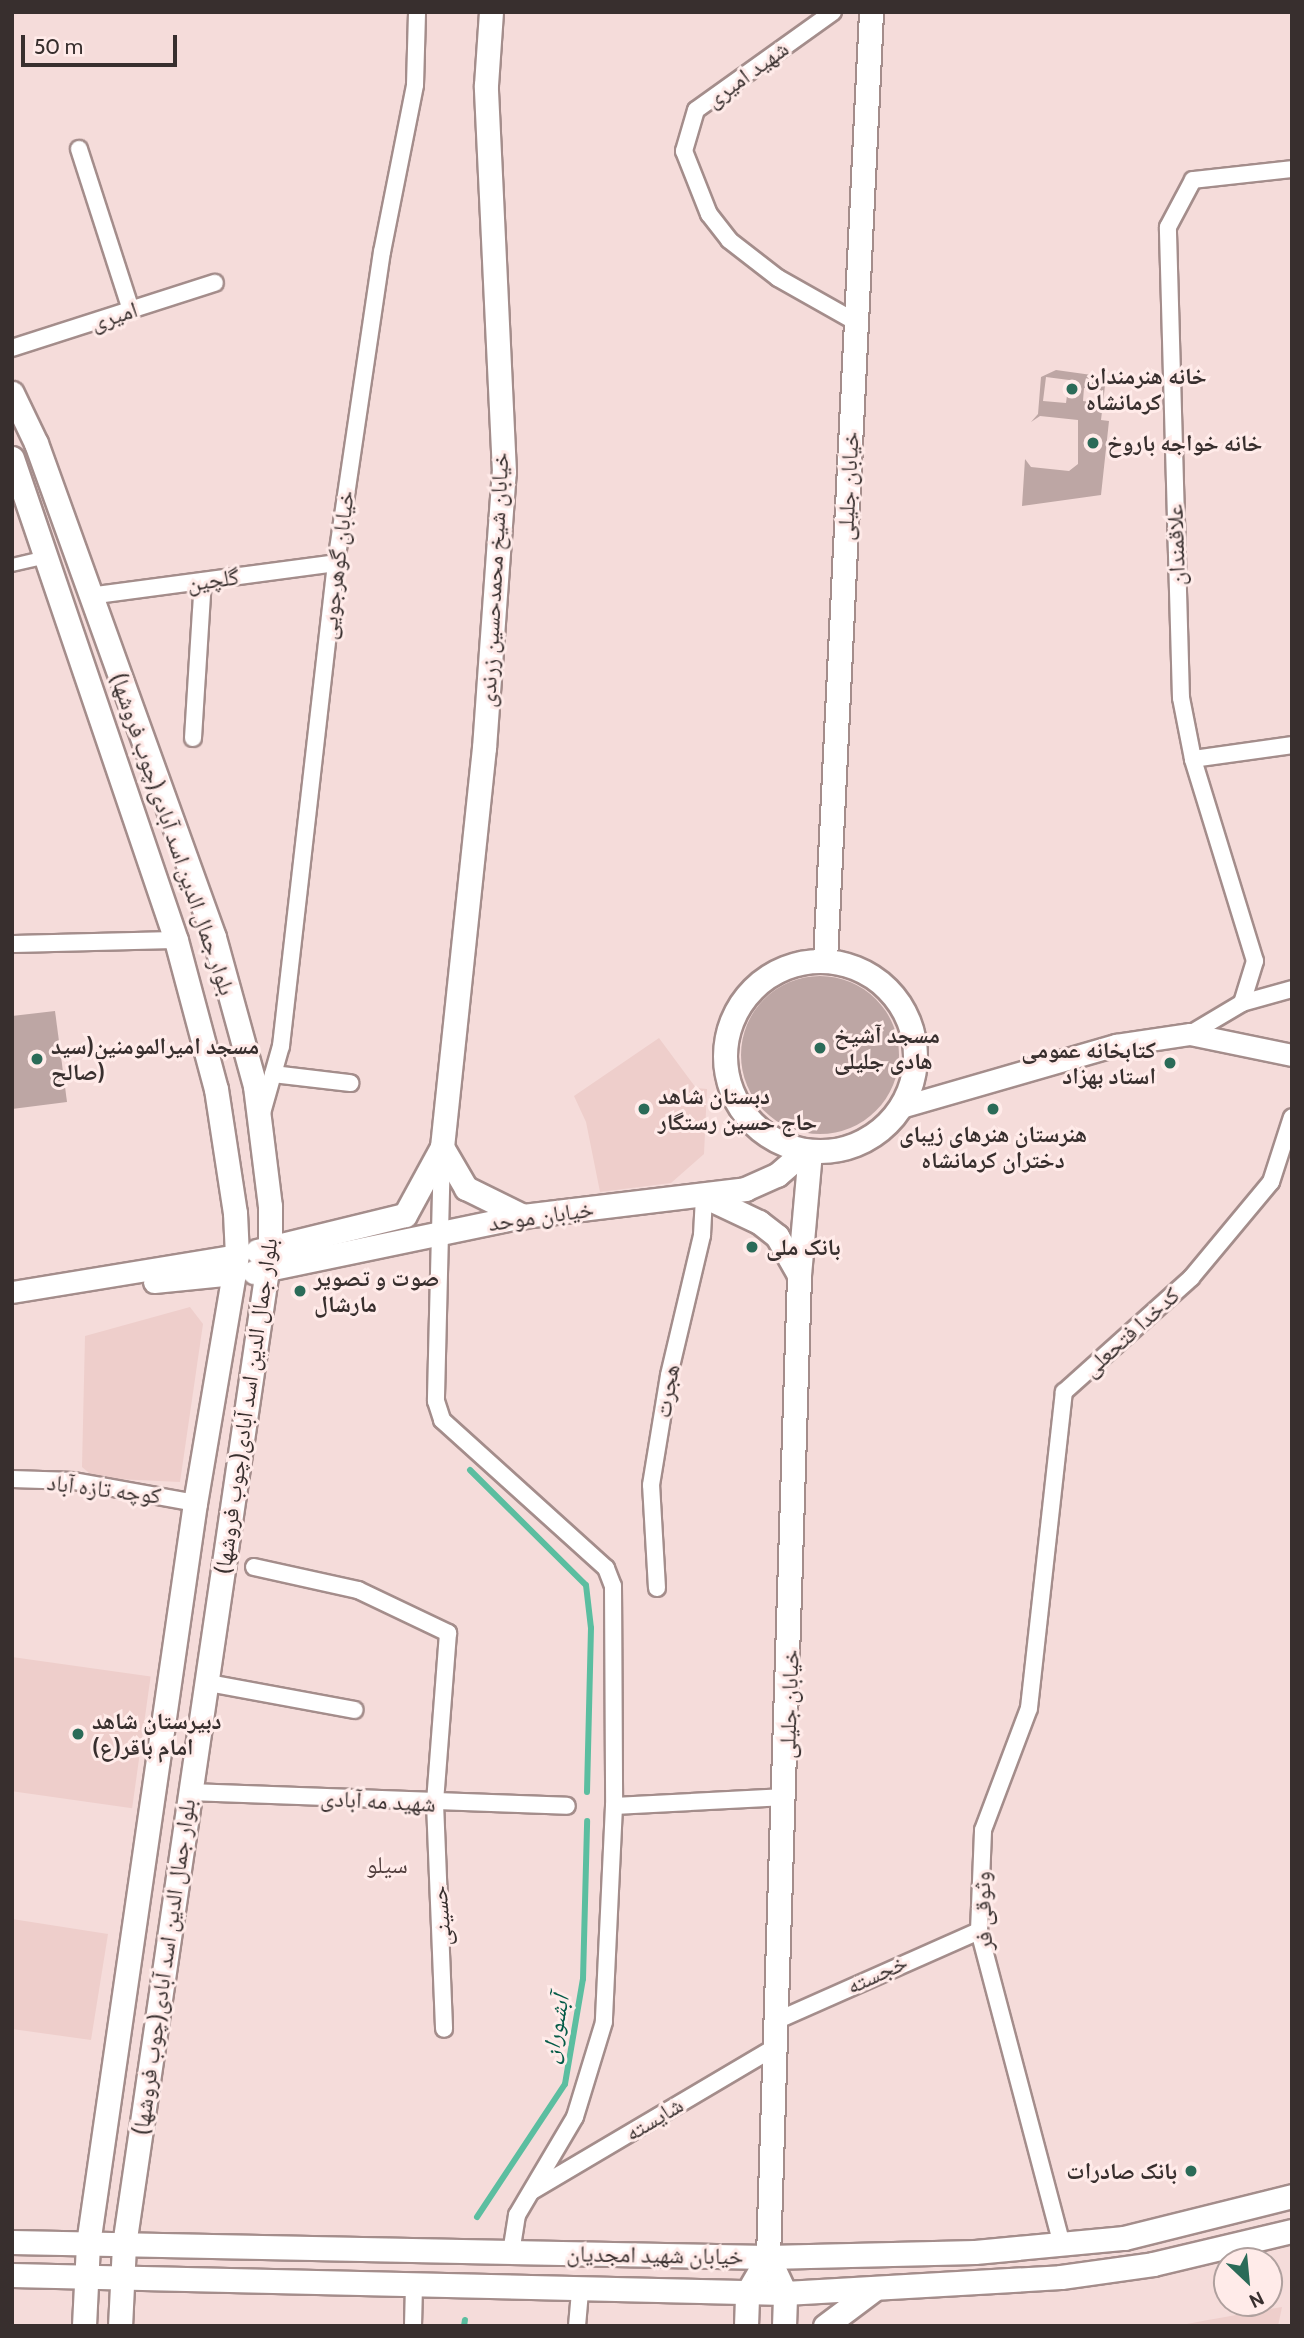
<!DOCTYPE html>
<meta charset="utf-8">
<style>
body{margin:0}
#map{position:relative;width:1304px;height:2338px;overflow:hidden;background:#f5dcda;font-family:Cabin,"Noto Naskh Arabic",sans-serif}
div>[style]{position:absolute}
.built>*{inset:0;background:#eececb;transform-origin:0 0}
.stream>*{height:6px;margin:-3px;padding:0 3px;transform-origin:3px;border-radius:3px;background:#5bbea0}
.building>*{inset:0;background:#bda6a4}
.round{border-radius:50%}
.roads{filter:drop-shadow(2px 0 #a48d8b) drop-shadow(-2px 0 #a48d8b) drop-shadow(0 2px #a48d8b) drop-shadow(0 -2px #a48d8b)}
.pedestrian>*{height:12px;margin:-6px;padding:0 6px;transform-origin:6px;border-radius:6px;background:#fff}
.minor>*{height:16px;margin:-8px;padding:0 8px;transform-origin:8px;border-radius:8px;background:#fff}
.tertiary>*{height:21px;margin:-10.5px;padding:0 10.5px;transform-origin:10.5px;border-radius:10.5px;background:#fff}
.secondary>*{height:23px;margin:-11.5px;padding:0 11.5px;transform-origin:11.5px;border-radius:11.5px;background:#fff}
.secondary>.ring{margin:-11.5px;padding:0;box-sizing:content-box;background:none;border:23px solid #fff;border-radius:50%}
.dots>*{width:19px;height:19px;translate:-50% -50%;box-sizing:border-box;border:4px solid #ffebe9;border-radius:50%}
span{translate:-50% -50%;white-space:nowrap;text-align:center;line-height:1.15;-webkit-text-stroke:6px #ffebe9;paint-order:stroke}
.street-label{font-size:23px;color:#382f2e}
.poi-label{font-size:23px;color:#382f2e;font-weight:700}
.left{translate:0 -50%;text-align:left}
.right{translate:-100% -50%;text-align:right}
.neighbourhood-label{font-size:24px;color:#503d3c}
.water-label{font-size:24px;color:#045b47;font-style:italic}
.frame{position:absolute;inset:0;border:14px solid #382f2e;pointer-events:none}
.north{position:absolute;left:1213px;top:2247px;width:70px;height:70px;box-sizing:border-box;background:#ffebe9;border:2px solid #afa09e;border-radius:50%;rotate:154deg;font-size:19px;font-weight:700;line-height:28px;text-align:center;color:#382f2e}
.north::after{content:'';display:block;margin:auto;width:24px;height:32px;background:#2b6b58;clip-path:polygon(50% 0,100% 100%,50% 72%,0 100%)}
.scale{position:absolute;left:21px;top:35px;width:156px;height:32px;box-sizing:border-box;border:4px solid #382f2e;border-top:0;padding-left:9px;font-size:21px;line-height:24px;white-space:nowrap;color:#382f2e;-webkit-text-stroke:5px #ffebe9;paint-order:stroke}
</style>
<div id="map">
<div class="built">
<i style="clip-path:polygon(659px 1038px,696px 1088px,707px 1089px,704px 1154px,671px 1183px,600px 1192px,586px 1122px,574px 1096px)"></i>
<i style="clip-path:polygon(190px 1307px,203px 1324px,180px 1482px,95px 1478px,82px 1467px,85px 1336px)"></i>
<i style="left:12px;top:1657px;width:140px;height:133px;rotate:8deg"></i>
<i style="clip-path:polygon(12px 1919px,108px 1934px,91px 2040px,12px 2029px)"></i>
<i style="clip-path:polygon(1282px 2307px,1278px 2326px,1176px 2326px,1208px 2320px)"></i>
</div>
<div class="stream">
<i style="left:470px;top:1470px;width:163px;rotate:44.8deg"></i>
<i style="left:586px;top:1585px;width:43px;rotate:83.4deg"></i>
<i style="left:591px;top:1628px;width:164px;rotate:91.4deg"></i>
<i style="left:477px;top:2217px;width:159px;rotate:-56.5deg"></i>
<i style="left:565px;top:2084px;width:107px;rotate:-80.3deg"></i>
<i style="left:583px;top:1979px;width:158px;rotate:-88.5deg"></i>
<i style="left:464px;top:2326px;width:6px;rotate:-81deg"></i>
</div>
<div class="building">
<i style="clip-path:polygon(evenodd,1056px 370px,1106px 377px,1101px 420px,1109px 421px,1101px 495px,1022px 506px,1025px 459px,1031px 467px,1069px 471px,1078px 464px,1078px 420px,1040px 416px,1031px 422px,1038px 414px,1041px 377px,1056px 370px,1046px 377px,1069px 380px,1066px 403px,1043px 401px,1046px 377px,1056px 370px,1084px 388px,1101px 390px,1099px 403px,1083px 401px,1084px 388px)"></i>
<i class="round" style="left:741px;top:976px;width:158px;height:158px"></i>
<i style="clip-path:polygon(55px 1011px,67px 1102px,12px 1109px,12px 1016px)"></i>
</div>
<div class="roads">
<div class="pedestrian">
<i style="left:12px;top:565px;width:35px;rotate:-13deg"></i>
</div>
<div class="minor">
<i style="left:833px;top:12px;width:168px;rotate:144.4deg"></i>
<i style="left:696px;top:110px;width:43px;rotate:106.3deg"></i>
<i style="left:684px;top:151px;width:68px;rotate:68.4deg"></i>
<i style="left:709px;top:214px;width:33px;rotate:52deg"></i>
<i style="left:729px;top:240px;width:62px;rotate:37.8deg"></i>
<i style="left:778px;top:278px;width:90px;rotate:29.4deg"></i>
<i style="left:79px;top:149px;width:169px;rotate:72.1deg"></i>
<i style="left:12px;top:348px;width:213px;rotate:-17.8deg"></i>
<i style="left:89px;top:596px;width:249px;rotate:-7.6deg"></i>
<i style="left:193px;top:738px;width:157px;rotate:-86.4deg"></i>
<i style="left:1193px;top:759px;width:100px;rotate:-8deg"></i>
<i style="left:12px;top:944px;width:164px;rotate:-1.4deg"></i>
<i style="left:1242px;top:1003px;width:44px;rotate:-72.8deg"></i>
<i style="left:1255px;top:961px;width:211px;rotate:-107.1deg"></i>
<i style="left:1193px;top:759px;width:62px;rotate:-101.1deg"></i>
<i style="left:1181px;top:698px;width:471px;rotate:-91.6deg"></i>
<i style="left:1168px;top:227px;width:53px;rotate:-62deg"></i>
<i style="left:1193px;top:180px;width:100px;rotate:-6.3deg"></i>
<i style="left:1190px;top:1034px;width:61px;rotate:-30.8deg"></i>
<i style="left:1242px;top:1003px;width:52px;rotate:-15.6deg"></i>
<i style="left:273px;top:1074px;width:78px;rotate:6.7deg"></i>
<i style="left:262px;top:1113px;width:70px;rotate:-74.2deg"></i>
<i style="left:281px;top:1046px;width:486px;rotate:-83.5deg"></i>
<i style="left:336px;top:563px;width:314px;rotate:-81.6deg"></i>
<i style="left:382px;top:252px;width:170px;rotate:-78.8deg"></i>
<i style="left:415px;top:85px;width:73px;rotate:-88.4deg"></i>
<i style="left:442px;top:1151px;width:250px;rotate:91.4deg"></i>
<i style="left:436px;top:1401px;width:20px;rotate:72deg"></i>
<i style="left:442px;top:1420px;width:221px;rotate:42.1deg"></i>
<i style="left:606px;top:1568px;width:19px;rotate:69deg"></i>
<i style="left:613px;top:1586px;width:220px;rotate:89.7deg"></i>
<i style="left:614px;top:1806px;width:216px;rotate:92.7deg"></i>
<i style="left:604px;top:2022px;width:99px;rotate:107deg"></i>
<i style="left:575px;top:2117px;width:114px;rotate:120.6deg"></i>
<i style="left:517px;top:2215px;width:37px;rotate:99deg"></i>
<i style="left:12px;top:1479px;width:62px;rotate:1.8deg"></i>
<i style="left:74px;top:1481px;width:123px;rotate:10.3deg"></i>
<i style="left:254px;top:1567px;width:107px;rotate:12.5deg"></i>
<i style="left:358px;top:1590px;width:100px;rotate:25.5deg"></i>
<i style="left:448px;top:1633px;width:170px;rotate:94.4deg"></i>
<i style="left:435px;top:1803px;width:226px;rotate:87.7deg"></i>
<i style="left:657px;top:1588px;width:103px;rotate:-93.3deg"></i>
<i style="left:651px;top:1485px;width:111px;rotate:-80.7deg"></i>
<i style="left:669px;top:1375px;width:144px;rotate:-76.7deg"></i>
<i style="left:702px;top:1235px;width:39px;rotate:-87deg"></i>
<i style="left:209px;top:1683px;width:148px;rotate:10.5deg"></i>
<i style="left:189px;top:1792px;width:378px;rotate:2.1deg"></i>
<i style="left:614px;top:1806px;width:172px;rotate:-3deg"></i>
<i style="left:778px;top:2020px;width:220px;rotate:-23.9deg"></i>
<i style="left:532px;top:2191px;width:285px;rotate:-30.6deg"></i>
<i style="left:1062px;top:2245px;width:325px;rotate:-104.8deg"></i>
<i style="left:979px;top:1931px;width:101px;rotate:-87.7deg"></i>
<i style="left:983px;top:1830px;width:130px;rotate:-69.3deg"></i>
<i style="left:1029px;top:1708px;width:318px;rotate:-83.7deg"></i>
<i style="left:1064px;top:1392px;width:171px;rotate:-41.9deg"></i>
<i style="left:1191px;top:1278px;width:125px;rotate:-50.2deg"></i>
<i style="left:1271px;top:1182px;width:68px;rotate:-72.1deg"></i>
<i style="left:413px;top:2326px;width:41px;rotate:-88.6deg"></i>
<i style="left:577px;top:2326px;width:36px;rotate:-85deg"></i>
</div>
<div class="tertiary">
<i style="left:901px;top:1107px;width:224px;rotate:-16.1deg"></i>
<i style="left:1116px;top:1045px;width:75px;rotate:-8.5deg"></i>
<i style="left:1190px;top:1034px;width:104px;rotate:11.6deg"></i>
<i style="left:154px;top:1282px;width:80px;rotate:-5.7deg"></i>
<i style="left:12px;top:1292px;width:228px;rotate:-9.3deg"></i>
</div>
<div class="secondary">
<i style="left:12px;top:393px;width:55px;rotate:64.4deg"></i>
<i style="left:36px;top:443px;width:525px;rotate:70.18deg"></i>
<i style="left:214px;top:937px;width:155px;rotate:74.6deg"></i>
<i style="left:255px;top:1086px;width:121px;rotate:82.9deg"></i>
<i style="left:270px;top:1206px;width:43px;rotate:90deg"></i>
<i style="left:270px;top:1249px;width:1007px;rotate:98.34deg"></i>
<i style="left:124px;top:2245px;width:81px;rotate:92.8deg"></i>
<i style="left:12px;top:458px;width:509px;rotate:71.21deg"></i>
<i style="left:176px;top:940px;width:154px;rotate:75deg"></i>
<i style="left:216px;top:1089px;width:125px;rotate:81.3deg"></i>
<i style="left:235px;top:1213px;width:42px;rotate:87.3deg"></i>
<i style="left:237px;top:1255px;width:252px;rotate:99.6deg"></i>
<i style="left:195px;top:1503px;width:749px;rotate:98.22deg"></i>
<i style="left:88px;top:2244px;width:82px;rotate:92.8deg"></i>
<i style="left:825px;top:960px;width:949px;rotate:-87.22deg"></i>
<i class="ring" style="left:725px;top:961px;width:167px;height:167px"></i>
<i style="left:442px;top:1147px;width:48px;rotate:59.7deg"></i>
<i style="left:466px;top:1188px;width:64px;rotate:26.2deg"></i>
<i style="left:704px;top:1196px;width:61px;rotate:25.3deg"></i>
<i style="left:759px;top:1222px;width:23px;rotate:38deg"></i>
<i style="left:777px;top:1236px;width:43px;rotate:60.4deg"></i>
<i style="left:257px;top:1251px;width:152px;rotate:-13.7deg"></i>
<i style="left:405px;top:1215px;width:77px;rotate:-61.4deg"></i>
<i style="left:442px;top:1147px;width:401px;rotate:-84deg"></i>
<i style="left:484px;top:748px;width:277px;rotate:-85.9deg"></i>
<i style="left:504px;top:472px;width:387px;rotate:-92.7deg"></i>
<i style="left:486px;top:85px;width:73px;rotate:-86.1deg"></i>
<i style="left:254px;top:1272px;width:275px;rotate:-11.8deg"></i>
<i style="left:523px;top:1216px;width:224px;rotate:-6.9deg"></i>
<i style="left:745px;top:1189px;width:35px;rotate:-24deg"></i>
<i style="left:777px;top:1175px;width:37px;rotate:-41deg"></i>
<i style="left:12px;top:2242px;width:756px;rotate:1.14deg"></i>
<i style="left:768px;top:2257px;width:207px;rotate:-1.4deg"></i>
<i style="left:975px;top:2252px;width:150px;rotate:-5.4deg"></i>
<i style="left:1124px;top:2238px;width:173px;rotate:-14deg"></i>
<i style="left:12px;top:2275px;width:773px;rotate:1.33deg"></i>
<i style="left:785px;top:2293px;width:276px;rotate:-3.3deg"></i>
<i style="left:1061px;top:2277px;width:93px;rotate:-8deg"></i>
<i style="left:1153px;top:2264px;width:143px;rotate:-13.4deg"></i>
<i style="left:746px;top:2326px;width:33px;rotate:-88deg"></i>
<i style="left:747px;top:2293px;width:42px;rotate:-59.7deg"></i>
<i style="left:784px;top:2326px;width:33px;rotate:-88deg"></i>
<i style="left:785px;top:2293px;width:40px;rotate:-115deg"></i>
<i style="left:768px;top:2257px;width:982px;rotate:-88.19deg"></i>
<i style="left:799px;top:1275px;width:124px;rotate:-84.9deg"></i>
<i style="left:825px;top:2326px;width:60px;rotate:-36.9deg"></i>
</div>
</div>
<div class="dots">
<i style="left:1072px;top:389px;background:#2b6b58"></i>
<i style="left:1093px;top:443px;background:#2b6b58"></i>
<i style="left:820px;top:1048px;background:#2b6b58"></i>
<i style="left:37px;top:1059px;background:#2b6b58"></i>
<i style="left:1170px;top:1063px;background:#2b6b58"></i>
<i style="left:644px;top:1109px;background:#2b6b58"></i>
<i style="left:993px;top:1109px;background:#2b6b58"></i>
<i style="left:752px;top:1247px;background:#2b6b58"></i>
<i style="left:300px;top:1291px;background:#2b6b58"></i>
<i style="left:78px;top:1734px;background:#2b6b58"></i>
<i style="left:1191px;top:2171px;background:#2b6b58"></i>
</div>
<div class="street-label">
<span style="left:747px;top:74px;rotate:-36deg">شهید امیری</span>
<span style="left:114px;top:316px;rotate:-18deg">امیری</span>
<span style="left:848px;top:486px;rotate:-87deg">خیابان جلیلی</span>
<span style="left:1176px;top:545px;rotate:-92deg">علاقمندان</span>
<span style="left:337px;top:565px;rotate:-83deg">خیابان گوهرجویی</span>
<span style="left:213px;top:580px;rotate:-8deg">گلچین</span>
<span style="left:494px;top:580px;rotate:-87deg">خیابان شیخ محمدحسین زرندی</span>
<span style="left:173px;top:834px;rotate:71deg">بلوار جمال الدین اسد آبادی(چوب فروشها)</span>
<span style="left:541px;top:1216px;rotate:-8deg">خیابان موحد</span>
<span style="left:1131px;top:1332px;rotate:-42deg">کدخدا فتحعلی</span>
<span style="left:667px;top:1391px;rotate:-80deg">هجرت</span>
<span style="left:246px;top:1406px;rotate:-82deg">بلوار جمال الدین اسد آبادی(چوب فروشها)</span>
<span style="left:104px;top:1489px;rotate:7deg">کوچه تازه آباد</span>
<span style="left:789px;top:1704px;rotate:-88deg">خیابان جلیلی</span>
<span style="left:378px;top:1801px;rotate:3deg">شهید مه آبادی</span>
<span style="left:983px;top:1911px;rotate:-92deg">وثوقی فر</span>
<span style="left:441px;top:1916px;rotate:-95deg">حسینی</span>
<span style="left:164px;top:1967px;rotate:-82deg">بلوار جمال الدین اسد آبادی(چوب فروشها)</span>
<span style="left:877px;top:1974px;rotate:-25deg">خجسته</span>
<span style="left:654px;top:2119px;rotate:-31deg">شایسته</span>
<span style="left:655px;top:2255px;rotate:1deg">خیابان شهید امجدیان</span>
</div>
<div class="poi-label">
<span class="left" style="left:1086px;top:389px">خانه هنرمندان<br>کرمانشاه</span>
<span class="left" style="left:1107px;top:443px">خانه خواجه باروخ</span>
<span class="left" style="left:834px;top:1048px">مسجد آشیخ<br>هادی جلیلی</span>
<span class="left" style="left:51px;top:1059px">مسجد امیرالمومنین(سید<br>صالح)</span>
<span class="right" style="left:1156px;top:1063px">کتابخانه عمومی<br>استاد بهزاد</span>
<span class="left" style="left:658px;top:1109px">دبستان شاهد<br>حاج حسین رستگار</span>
<span style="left:993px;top:1147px">هنرستان هنرهای زیبای<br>دختران کرمانشاه</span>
<span class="left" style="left:766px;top:1247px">بانک ملی</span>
<span class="left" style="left:314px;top:1291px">صوت و تصویر<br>مارشال</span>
<span class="left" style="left:92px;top:1734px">دبیرستان شاهد<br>امام باقر(ع)</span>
<span class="right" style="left:1177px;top:2171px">بانک صادرات</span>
</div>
<div class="neighbourhood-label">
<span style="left:387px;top:1865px">سیلو</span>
</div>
<div class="water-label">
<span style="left:555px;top:2029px;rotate:-80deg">آبشوران</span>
</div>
<div class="frame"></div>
<div class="north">N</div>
<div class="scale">50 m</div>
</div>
